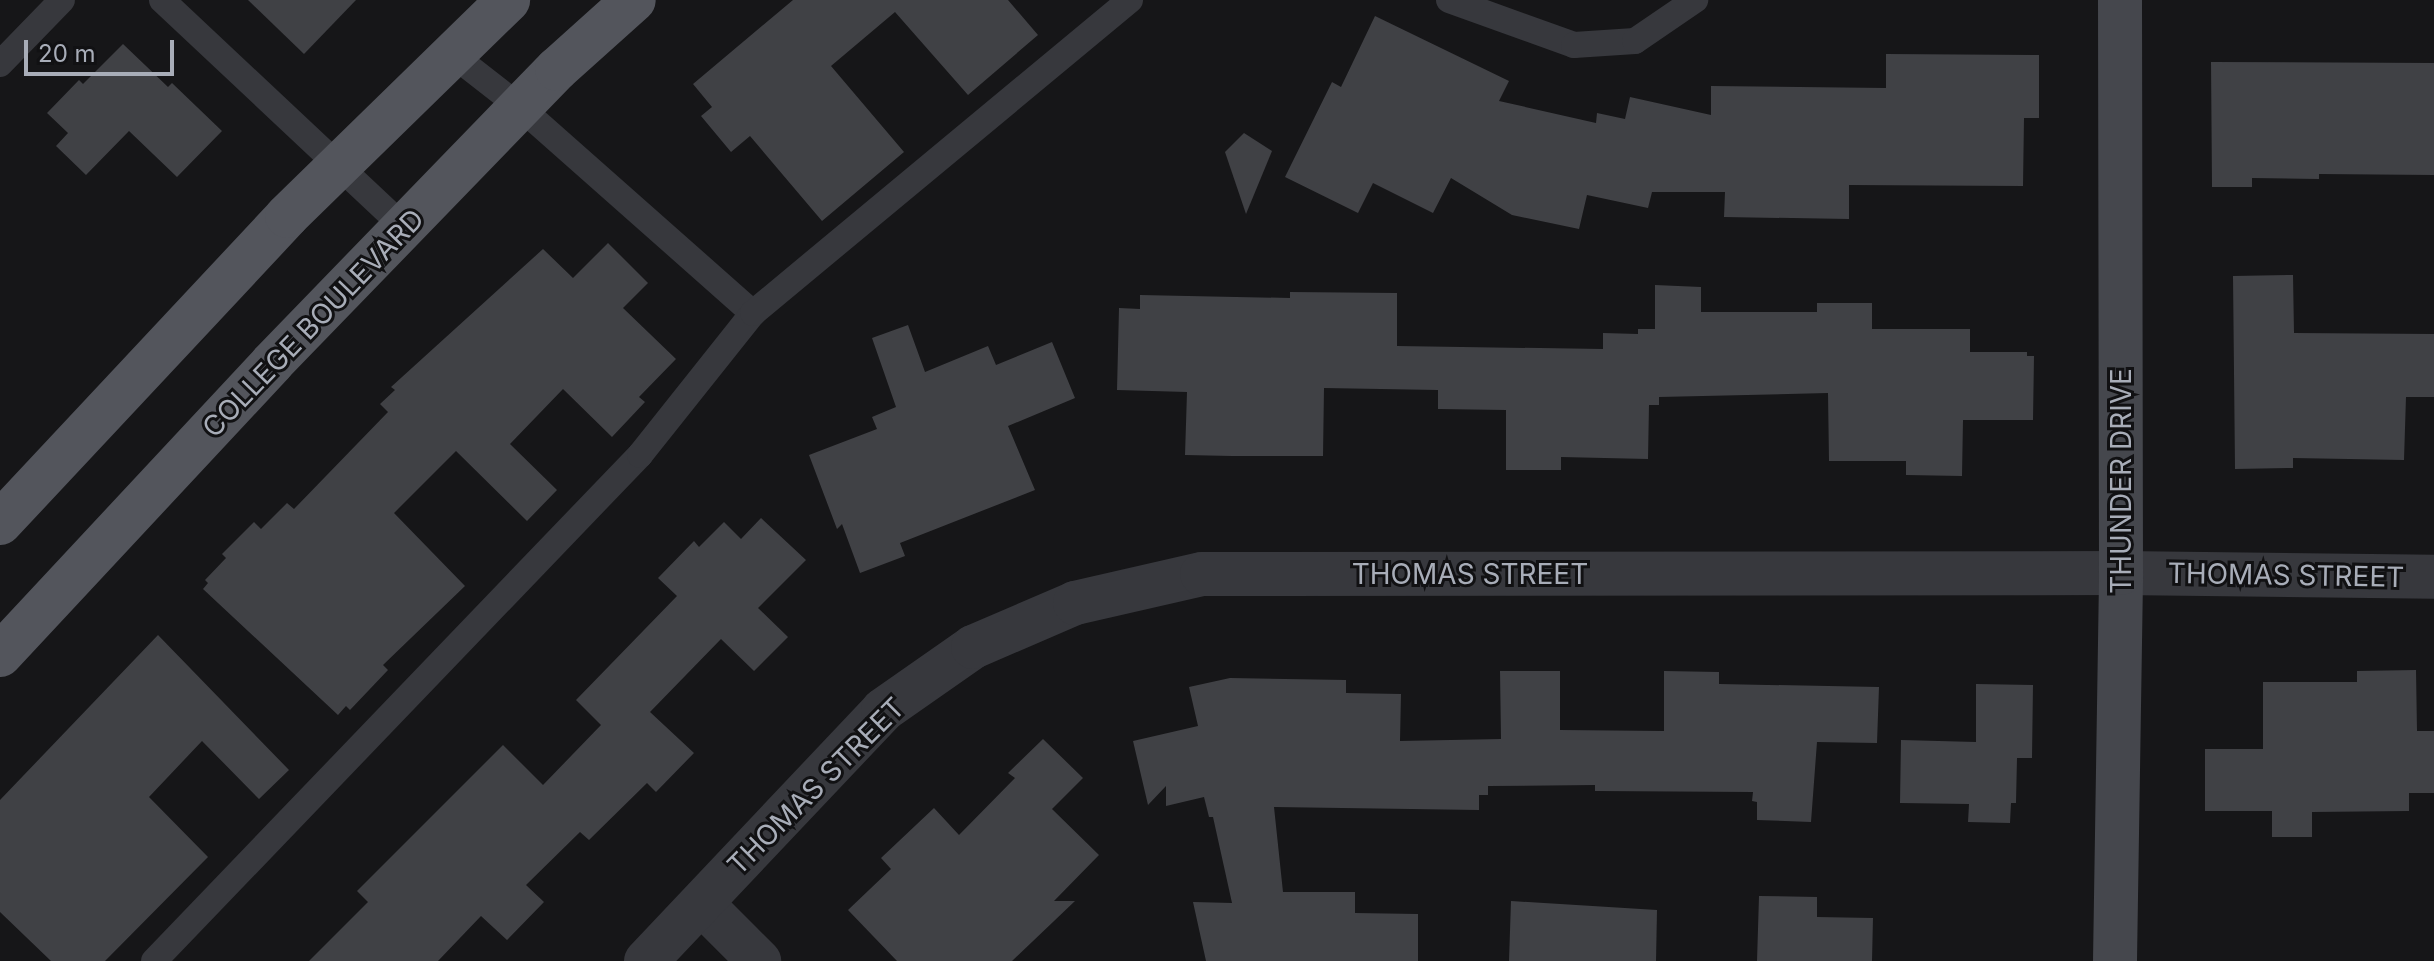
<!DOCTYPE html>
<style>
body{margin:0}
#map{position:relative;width:2434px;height:961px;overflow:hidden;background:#161618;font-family:Inter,sans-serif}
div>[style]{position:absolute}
.building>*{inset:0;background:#404145}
.lane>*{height:26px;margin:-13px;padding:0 13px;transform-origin:13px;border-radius:13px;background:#37383d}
.street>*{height:44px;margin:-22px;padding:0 22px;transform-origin:22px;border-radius:22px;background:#37383d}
.secondary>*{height:44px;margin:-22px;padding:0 22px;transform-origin:22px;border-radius:22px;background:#45474d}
.primary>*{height:44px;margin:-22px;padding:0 22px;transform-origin:22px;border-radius:22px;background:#53555c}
span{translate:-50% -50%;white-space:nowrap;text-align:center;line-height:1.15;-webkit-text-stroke:6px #111113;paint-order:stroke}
.street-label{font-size:28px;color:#a8adb8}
.scale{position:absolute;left:24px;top:40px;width:150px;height:36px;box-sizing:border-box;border:4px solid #a8adb8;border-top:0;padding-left:10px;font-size:24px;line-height:28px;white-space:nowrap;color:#a8adb8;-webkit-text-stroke:6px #111113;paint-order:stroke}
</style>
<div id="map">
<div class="building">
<i style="clip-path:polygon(248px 0,356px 0,304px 54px)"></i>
<i style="clip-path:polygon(793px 0,1008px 0,1038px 35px,968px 95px,895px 12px,831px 66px,904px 152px,822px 221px,750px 136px,731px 152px,701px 116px,712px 107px,693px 84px)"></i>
<i style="clip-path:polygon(1375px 16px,1509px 81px,1499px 101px,1596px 123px,1597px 113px,1625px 119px,1630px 97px,1711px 115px,1711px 86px,1886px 88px,1886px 54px,2039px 55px,2039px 118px,2024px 118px,2023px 186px,1849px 185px,1849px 219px,1724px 217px,1725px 192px,1652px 192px,1648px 208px,1587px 195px,1579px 229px,1512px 215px,1451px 178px,1433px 213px,1373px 183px,1358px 213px,1285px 177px,1332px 82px,1341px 87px)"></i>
<i style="clip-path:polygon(123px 44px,168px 87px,172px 83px,222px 131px,177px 177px,129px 131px,86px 175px,56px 146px,68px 133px,47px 113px,79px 80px,83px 84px)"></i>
<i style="clip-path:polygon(2211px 62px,2434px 63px,2434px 175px,2319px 174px,2319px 179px,2252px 178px,2252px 187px,2212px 187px)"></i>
<i style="clip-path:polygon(1244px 133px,1272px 151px,1246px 214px,1225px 152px)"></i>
<i style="clip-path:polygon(608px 243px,648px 283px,623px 308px,676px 359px,639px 397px,645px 402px,612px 437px,563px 389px,510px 444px,557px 490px,527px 521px,456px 451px,394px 513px,465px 586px,383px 665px,388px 670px,350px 710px,346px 706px,338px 715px,203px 589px,208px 583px,205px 580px,226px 558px,222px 554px,254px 522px,261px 529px,287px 503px,294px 509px,388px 412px,380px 404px,395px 390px,391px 387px,543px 249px,573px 278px)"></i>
<i style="clip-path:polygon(2293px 275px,2294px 333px,2434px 334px,2434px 397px,2406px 397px,2404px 460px,2293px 458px,2293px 468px,2235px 469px,2233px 276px)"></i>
<i style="clip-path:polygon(1655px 285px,1701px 287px,1701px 312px,1817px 312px,1817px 303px,1872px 303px,1872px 329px,1970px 329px,1970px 352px,2027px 352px,2027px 356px,2034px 356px,2033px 420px,1963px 420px,1962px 476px,1906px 475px,1906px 461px,1829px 461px,1828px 393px,1659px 397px,1659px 405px,1649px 405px,1648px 459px,1561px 457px,1561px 470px,1506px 470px,1506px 410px,1438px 409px,1438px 390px,1324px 388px,1323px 456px,1232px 456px,1185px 455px,1187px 392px,1117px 390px,1119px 308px,1140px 309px,1140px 295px,1290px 298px,1290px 292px,1397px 293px,1397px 346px,1603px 349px,1603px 333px,1638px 334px,1638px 329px,1655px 329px)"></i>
<i style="clip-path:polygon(908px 325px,925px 372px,988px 346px,996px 365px,1052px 342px,1075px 398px,1008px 426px,1035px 490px,900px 543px,905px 556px,860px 573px,842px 524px,837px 529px,809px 455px,877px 429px,872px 417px,896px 407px,872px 338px)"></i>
<i style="clip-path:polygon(761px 518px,806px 560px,758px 608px,788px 637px,754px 671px,721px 639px,650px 712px,694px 753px,656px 792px,647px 783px,589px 840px,580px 832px,526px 885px,544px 902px,507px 940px,481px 916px,438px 961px,309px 961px,368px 902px,357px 891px,503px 745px,543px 785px,601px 725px,576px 700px,677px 596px,658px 578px,694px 541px,699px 547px,724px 522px,741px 539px)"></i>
<i style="clip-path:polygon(158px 635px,289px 770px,259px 799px,202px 741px,149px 797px,208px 857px,105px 961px,51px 961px,0 912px,0 800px)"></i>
<i style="clip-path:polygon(2416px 670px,2417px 731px,2434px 731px,2434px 793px,2409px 793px,2409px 811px,2312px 812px,2312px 837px,2272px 837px,2272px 811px,2205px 811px,2205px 749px,2263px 749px,2263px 682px,2357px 682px,2357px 671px)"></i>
<i style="clip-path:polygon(1500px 671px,1560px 671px,1560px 730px,1664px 731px,1664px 671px,1719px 672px,1719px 684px,1879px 687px,1877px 743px,1817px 742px,1811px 822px,1757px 820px,1757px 802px,1752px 801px,1753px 792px,1595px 791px,1595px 785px,1488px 786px,1488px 795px,1479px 795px,1479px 810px,1274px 807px,1283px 892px,1355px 892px,1355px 913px,1418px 914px,1418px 961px,1206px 961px,1193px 902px,1232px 903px,1213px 817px,1209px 817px,1204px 797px,1166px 806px,1166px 786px,1148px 805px,1133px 741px,1198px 726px,1189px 687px,1230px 678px,1346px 680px,1346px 693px,1401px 694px,1400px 741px,1501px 739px)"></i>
<i style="clip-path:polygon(1976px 684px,2033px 685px,2032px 758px,2017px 758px,2016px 803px,2011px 803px,2010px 823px,1968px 822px,1969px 804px,1900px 803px,1901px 740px,1976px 742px)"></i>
<i style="clip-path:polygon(1043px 739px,1083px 778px,1052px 809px,1099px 855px,1054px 901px,1075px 901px,1012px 961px,897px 961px,848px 910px,891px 869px,881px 858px,934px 808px,959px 835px,1015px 778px,1008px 773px)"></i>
<i style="clip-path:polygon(1759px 896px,1817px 897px,1817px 917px,1873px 918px,1872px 961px,1757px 961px)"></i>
<i style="clip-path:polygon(1511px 901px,1657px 910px,1656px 961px,1509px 961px)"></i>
</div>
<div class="lane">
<i style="left:162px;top:0;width:332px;rotate:43.2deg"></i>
<i style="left:1449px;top:0;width:133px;rotate:19.8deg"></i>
<i style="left:1574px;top:45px;width:61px;rotate:-3.8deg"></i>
<i style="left:1635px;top:41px;width:73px;rotate:-34.3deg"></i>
<i style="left:452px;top:54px;width:88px;rotate:38deg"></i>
<i style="left:521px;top:108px;width:310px;rotate:41.5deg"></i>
<i style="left:0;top:64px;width:89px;rotate:-45.9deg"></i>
<i style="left:154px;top:961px;width:702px;rotate:-46.16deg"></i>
<i style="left:640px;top:455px;width:181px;rotate:-51.5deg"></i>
<i style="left:753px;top:313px;width:490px;rotate:-39.7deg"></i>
</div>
<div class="street">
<i style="left:702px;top:904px;width:81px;rotate:45deg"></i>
<i style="left:646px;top:961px;width:345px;rotate:-46.6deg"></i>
<i style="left:883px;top:710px;width:110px;rotate:-35deg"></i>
<i style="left:973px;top:647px;width:111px;rotate:-23.3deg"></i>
<i style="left:1075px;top:603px;width:130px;rotate:-12.9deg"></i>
<i style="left:1202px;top:574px;width:919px;rotate:-0.06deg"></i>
<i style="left:2121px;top:573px;width:313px;rotate:0.7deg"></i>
</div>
<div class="secondary">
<i style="left:2115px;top:961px;width:388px;rotate:-89.1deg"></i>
<i style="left:2121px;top:573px;width:573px;rotate:-90.1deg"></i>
</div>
<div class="primary">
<i style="left:0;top:523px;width:420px;rotate:-46.9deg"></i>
<i style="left:287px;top:216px;width:309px;rotate:-44.3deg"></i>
<i style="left:0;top:655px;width:399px;rotate:-47deg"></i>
<i style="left:272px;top:363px;width:409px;rotate:-45.9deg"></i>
<i style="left:557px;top:69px;width:103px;rotate:-41.9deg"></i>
</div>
<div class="street-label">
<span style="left:313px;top:323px;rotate:-46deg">COLLEGE BOULEVARD</span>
<span style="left:2121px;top:481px;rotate:-90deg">THUNDER DRIVE</span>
<span style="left:1470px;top:574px">THOMAS STREET</span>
<span style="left:2286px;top:575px;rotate:1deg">THOMAS STREET</span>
<span style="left:816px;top:786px;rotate:-45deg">THOMAS STREET</span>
</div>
<div class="scale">20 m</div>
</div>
